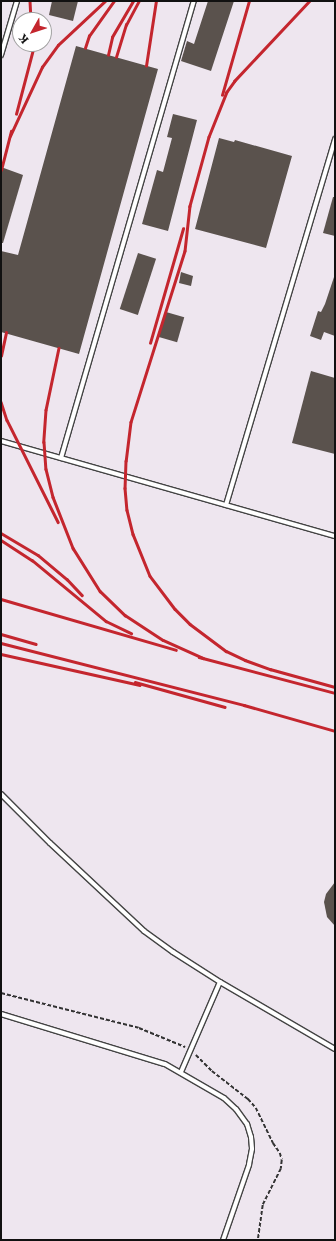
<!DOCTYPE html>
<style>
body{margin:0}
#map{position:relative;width:336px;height:1241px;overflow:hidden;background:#fffdf5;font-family:"IBM Plex Serif",serif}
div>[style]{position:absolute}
.industrial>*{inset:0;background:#eee6ef}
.building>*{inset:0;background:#5a524d;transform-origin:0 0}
.path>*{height:1.5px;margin-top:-0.75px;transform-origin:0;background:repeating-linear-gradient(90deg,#333 0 4px,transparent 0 6px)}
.roads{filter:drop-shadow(1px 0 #444) drop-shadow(-1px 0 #444) drop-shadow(0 1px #444) drop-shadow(0 -1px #444)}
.service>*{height:4px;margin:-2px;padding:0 2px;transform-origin:2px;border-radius:2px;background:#fff}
.rail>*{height:2.5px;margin:-1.25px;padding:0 1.25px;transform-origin:1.25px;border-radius:1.25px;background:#c4262e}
span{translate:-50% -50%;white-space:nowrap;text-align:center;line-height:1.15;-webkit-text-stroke:4px #fff;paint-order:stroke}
.frame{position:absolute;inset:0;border:2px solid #111;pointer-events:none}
.north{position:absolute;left:12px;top:12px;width:40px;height:40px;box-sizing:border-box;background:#fff;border:1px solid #a0a0a0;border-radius:50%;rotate:231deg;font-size:11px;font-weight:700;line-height:16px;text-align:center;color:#111}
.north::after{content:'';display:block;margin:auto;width:14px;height:18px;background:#c4262e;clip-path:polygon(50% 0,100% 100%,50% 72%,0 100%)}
</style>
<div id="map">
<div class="industrial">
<i style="clip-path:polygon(evenodd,1px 1px,335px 1px,335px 1240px,1px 1240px,1px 1px,20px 20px,44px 20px,44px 44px,20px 44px,20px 20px)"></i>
</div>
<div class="building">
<i style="clip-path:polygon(52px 1px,78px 1px,73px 21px,49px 15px)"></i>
<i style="clip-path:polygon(208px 1px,234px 1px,211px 71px,181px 61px,187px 41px,194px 44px)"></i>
<i style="clip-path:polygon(76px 46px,158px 69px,79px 354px,1px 332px,1px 251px,18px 255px)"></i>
<i style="clip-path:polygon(173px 114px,197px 120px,168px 231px,142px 224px,157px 170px,163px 172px,172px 138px,167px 137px)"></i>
<i style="clip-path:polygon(219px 138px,234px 142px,235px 140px,292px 156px,266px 248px,195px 229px)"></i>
<i style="clip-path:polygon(1px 167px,23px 175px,3px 243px,1px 243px)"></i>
<i style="clip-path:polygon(333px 197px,335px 197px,335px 236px,323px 233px)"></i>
<i style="left:138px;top:253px;width:19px;height:59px;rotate:18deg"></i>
<i style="clip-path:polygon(181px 272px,193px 276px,191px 286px,179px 283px)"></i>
<i style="clip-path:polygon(334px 277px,335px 336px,324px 332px,321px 340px,310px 336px,318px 311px,321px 312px,325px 304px)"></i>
<i style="left:166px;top:312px;width:19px;height:26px;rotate:16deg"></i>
<i style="clip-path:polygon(311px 371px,335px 378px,335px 454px,292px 443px)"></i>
<i style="clip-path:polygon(335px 882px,335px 926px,327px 917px,324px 902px,326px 894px)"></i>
</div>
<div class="path">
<i style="left:1px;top:993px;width:142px;rotate:14.2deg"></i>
<i style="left:139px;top:1028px;width:50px;rotate:22.4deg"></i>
<i style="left:196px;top:1055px;width:23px;rotate:45deg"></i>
<i style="left:212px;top:1071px;width:46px;rotate:37.9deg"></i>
<i style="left:248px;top:1099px;width:12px;rotate:48deg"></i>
<i style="left:256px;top:1108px;width:39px;rotate:64deg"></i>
<i style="left:273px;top:1143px;width:12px;rotate:55deg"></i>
<i style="left:280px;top:1153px;width:7px;rotate:74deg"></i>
<i style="left:282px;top:1160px;width:9px;rotate:96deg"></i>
<i style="left:281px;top:1169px;width:40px;rotate:116.6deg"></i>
<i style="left:263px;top:1205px;width:35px;rotate:98deg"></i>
</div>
<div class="roads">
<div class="service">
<i style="left:1px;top:55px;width:56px;rotate:-73.5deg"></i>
<i style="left:1px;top:441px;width:347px;rotate:15.9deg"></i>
<i style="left:61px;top:458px;width:476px;rotate:-73.8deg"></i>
<i style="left:226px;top:505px;width:382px;rotate:-73.4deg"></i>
<i style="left:1px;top:794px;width:69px;rotate:45deg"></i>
<i style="left:50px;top:843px;width:129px;rotate:43.1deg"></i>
<i style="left:144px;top:931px;width:36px;rotate:36deg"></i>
<i style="left:173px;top:952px;width:56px;rotate:32.6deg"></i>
<i style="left:220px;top:982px;width:133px;rotate:30.2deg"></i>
<i style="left:1px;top:1014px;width:171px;rotate:17deg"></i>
<i style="left:165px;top:1064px;width:68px;rotate:30deg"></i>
<i style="left:224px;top:1098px;width:16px;rotate:43deg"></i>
<i style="left:236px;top:1109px;width:19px;rotate:54deg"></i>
<i style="left:247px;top:1124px;width:14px;rotate:73deg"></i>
<i style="left:251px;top:1137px;width:12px;rotate:85deg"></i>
<i style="left:252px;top:1149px;width:16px;rotate:101deg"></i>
<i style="left:249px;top:1165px;width:79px;rotate:109.1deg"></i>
<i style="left:181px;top:1072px;width:98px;rotate:-66.6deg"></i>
</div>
</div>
<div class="rail">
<i style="left:30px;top:1px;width:19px;rotate:87deg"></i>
<i style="left:310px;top:1px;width:110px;rotate:133.2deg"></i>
<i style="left:235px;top:81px;width:14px;rotate:126deg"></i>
<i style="left:227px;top:92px;width:48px;rotate:111.8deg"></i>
<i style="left:209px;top:137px;width:72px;rotate:105.4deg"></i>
<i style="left:190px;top:206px;width:45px;rotate:96.3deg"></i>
<i style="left:185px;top:251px;width:179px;rotate:107.5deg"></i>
<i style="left:131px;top:422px;width:39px;rotate:97deg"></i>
<i style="left:126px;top:461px;width:27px;rotate:92deg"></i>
<i style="left:125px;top:488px;width:22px;rotate:85deg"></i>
<i style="left:127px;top:510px;width:25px;rotate:76deg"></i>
<i style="left:133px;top:534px;width:45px;rotate:68deg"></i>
<i style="left:150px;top:576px;width:41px;rotate:52.9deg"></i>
<i style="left:175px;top:609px;width:21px;rotate:45deg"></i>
<i style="left:190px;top:624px;width:45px;rotate:36.9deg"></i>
<i style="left:226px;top:651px;width:21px;rotate:25deg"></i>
<i style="left:245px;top:660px;width:27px;rotate:20deg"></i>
<i style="left:270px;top:669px;width:67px;rotate:15.5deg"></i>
<i style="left:85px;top:48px;width:13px;rotate:-72deg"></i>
<i style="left:89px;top:36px;width:43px;rotate:-54.5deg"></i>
<i style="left:108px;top:55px;width:18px;rotate:-77deg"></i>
<i style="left:112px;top:37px;width:42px;rotate:-59.7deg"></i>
<i style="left:116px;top:57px;width:34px;rotate:-73deg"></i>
<i style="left:126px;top:25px;width:27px;rotate:-62deg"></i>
<i style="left:146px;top:66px;width:66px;rotate:-81.3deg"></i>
<i style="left:222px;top:95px;width:98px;rotate:-74deg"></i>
<i style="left:16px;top:114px;width:67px;rotate:-75.3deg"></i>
<i style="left:33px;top:49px;width:5px;rotate:-90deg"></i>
<i style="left:10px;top:136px;width:76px;rotate:-65.1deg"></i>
<i style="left:42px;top:67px;width:27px;rotate:-54deg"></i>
<i style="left:58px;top:45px;width:64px;rotate:-43.1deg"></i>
<i style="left:1px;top:170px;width:40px;rotate:-75.6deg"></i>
<i style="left:150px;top:343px;width:119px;rotate:-73.9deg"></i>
<i style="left:59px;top:348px;width:63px;rotate:101.8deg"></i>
<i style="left:46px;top:410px;width:32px;rotate:94deg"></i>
<i style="left:44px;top:442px;width:27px;rotate:86deg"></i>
<i style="left:46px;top:469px;width:29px;rotate:76deg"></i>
<i style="left:53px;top:497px;width:55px;rotate:68.6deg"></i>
<i style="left:73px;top:548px;width:51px;rotate:57.9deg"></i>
<i style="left:100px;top:591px;width:35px;rotate:44deg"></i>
<i style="left:125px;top:615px;width:45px;rotate:33.3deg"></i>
<i style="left:163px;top:640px;width:44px;rotate:24.2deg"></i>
<i style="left:1px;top:356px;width:24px;rotate:-78deg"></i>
<i style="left:1px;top:402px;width:19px;rotate:72deg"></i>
<i style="left:7px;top:420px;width:114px;rotate:63.4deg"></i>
<i style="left:1px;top:533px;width:43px;rotate:30.7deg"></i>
<i style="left:38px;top:555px;width:38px;rotate:40deg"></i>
<i style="left:67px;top:579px;width:22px;rotate:47deg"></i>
<i style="left:1px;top:540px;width:37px;rotate:33deg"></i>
<i style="left:32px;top:560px;width:96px;rotate:39.5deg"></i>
<i style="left:106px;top:621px;width:28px;rotate:26deg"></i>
<i style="left:1px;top:599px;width:182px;rotate:16.2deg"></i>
<i style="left:1px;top:634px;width:36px;rotate:16deg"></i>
<i style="left:1px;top:643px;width:251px;rotate:14.3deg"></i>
<i style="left:244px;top:705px;width:95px;rotate:15.9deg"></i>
<i style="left:1px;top:654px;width:142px;rotate:12.6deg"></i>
<i style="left:199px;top:657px;width:141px;rotate:14.8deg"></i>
<i style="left:135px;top:682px;width:93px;rotate:15.5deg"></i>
</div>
<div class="frame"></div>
<div class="north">K</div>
</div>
